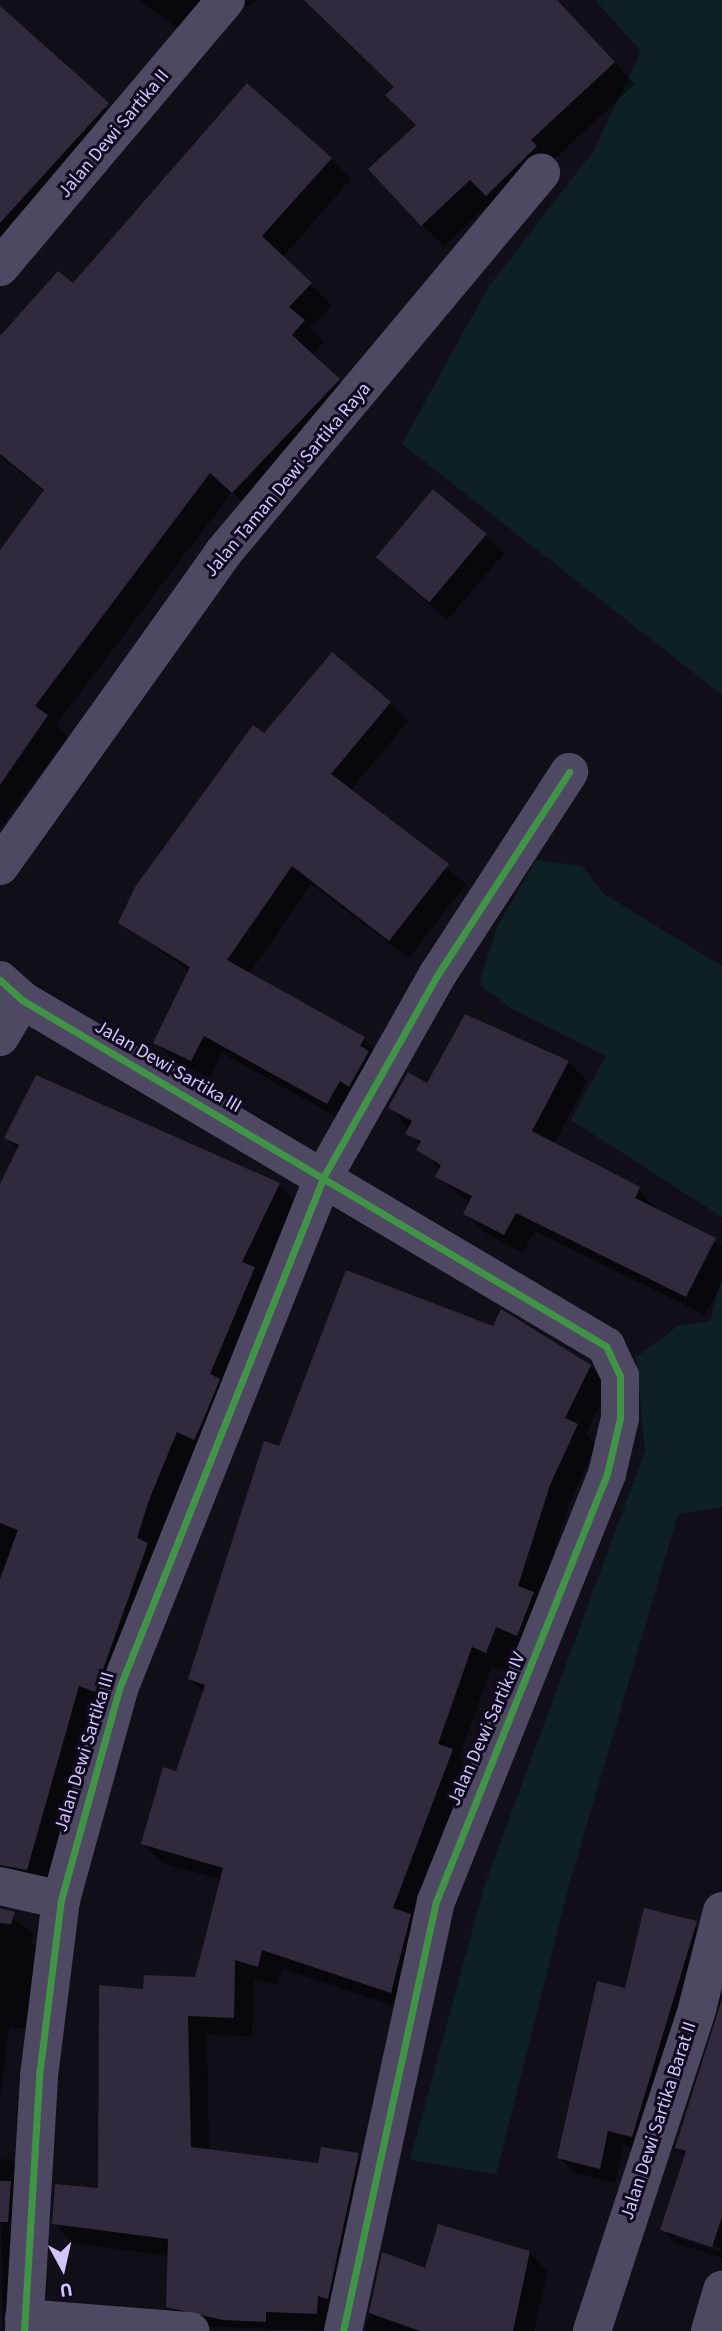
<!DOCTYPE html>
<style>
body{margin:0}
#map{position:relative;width:722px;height:2331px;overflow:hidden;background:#110e18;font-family:"Source Sans 3",sans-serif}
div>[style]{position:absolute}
.green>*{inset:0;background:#0d2125}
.shadow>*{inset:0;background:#0007}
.building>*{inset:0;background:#302a3c;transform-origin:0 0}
.minor>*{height:38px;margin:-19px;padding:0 19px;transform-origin:19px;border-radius:19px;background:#4e4862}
.cycleway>*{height:7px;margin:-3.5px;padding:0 3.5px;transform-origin:3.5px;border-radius:3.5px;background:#419447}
span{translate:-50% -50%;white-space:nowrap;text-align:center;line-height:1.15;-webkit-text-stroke:6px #10091d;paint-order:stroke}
.street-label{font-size:19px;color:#d5c5ff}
.north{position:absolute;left:28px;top:2233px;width:70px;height:70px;-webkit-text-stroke:5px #10091d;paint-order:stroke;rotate:172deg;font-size:19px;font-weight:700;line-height:28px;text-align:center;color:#d5c5ff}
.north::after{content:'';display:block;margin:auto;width:24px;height:32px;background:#d5c5ff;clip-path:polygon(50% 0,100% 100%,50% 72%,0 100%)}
</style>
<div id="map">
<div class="green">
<i style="clip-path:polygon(595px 0,722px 0,722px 695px,402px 444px,487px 289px,594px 150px,641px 51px)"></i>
<i style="clip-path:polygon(536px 860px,582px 866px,604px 894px,722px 966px,722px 1217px,571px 1120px,606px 1056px,514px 1010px,479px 984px,497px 927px)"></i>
<i style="clip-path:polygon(722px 1277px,722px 1507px,678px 1514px,569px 1885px,496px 2174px,410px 2160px,485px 1884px,645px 1451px,636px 1357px,678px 1326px,710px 1321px)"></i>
</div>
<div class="shadow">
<i style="clip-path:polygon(140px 0,260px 0,235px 11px,204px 48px)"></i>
<i style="clip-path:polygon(306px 0,556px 0,635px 84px,551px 162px,493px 201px,444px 246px,422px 224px,418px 125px,396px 87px)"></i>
<i style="clip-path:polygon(0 25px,132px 128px,0 252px)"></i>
<i style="clip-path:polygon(331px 159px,351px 179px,283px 257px,332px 305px,310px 328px,324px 342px,312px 356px,359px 401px,254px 512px,232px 492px,56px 725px,68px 737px,0 828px,0 553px,45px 492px,0 456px,0 339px,73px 286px)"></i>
<i style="clip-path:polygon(485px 535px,504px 554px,447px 620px,376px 556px)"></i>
<i style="clip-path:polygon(390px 703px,408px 721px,350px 791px,466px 884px,409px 958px,311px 884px,249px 974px,364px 1039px,383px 1057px,346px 1122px,222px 1053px,210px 1078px,174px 1061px,155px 1042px,190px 972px,120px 922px,265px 735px)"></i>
<i style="clip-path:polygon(568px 1062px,587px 1081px,554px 1144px,639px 1189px,657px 1211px,722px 1246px,722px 1283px,705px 1315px,535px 1231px,523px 1253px,484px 1232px,465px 1213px,470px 1203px,437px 1177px,440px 1171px,390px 1107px,428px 1085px)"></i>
<i style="clip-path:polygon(6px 1137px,279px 1185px,299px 1205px,47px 1889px,0 1900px,0 1184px,18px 1149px)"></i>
<i style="clip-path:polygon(590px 1366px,609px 1386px,586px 1434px,596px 1444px,569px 1505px,539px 1599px,537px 1654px,515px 1646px,506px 1671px,492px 1666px,459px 1757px,471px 1769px,410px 2011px,282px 1969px,278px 1985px,254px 1979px,252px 2036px,207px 2035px,209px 2151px,320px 2165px,358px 2155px,378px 2174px,344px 2331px,187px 2326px,168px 2306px,169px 2256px,73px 2243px,54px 2223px,99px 2189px,145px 1991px,196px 1978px,222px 1880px,162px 1863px,143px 1844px,178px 1773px,204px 1693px,190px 1678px,280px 1448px)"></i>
<i style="clip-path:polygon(0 1909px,34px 1933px,31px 1943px,39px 1950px,26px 2029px,9px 2027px,0 2101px)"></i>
<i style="clip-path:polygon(689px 1921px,705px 1937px,648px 2152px,624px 2146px,615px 2183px,575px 2173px,559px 2157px,626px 1990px)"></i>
<i style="clip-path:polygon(evenodd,722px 2036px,722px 2258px,675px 2243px,662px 2229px,686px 2158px,677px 2148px,722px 2036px,676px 2233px,721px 2248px,720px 2252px,676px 2237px,676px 2233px)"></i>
<i style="clip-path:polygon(0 2159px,11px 2160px,32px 2180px,23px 2318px,4px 2317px,3px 2331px)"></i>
<i style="clip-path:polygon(529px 2252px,548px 2272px,534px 2331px,365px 2331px,384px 2255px,426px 2270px)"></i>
</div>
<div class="building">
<i style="clip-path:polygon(304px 0,557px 0,615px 62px,531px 140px,537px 146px,486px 196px,470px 180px,421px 226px,368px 169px,416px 125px,385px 95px,394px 87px)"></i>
<i style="clip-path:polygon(0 6px,109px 103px,0 223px)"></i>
<i style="clip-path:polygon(247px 83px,332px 158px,262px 236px,312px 283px,289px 307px,305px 320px,292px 335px,340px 379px,232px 493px,210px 473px,35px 706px,48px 715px,0 785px,0 550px,44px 490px,0 454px,0 336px,58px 271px,73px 283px)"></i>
<i style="left:433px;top:489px;width:70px;height:89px;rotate:40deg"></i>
<i style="clip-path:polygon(332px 652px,391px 702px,331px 774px,449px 864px,389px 941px,292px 866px,227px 960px,365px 1037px,360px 1046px,369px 1051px,349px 1087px,340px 1081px,327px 1104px,204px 1036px,191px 1061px,153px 1043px,190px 967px,118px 923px,135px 887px,253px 725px,264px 733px)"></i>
<i style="clip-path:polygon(465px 1014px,569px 1061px,532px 1131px,640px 1187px,635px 1198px,716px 1238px,686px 1297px,516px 1213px,504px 1235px,463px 1214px,472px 1196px,435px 1177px,441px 1165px,416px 1150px,421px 1141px,405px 1134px,412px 1121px,388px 1108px,408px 1072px,427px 1083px)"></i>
<i style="clip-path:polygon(36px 1075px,280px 1183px,242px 1262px,255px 1267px,210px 1374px,220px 1379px,204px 1418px,194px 1440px,177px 1432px,149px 1500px,137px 1538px,148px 1543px,95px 1692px,79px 1686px,27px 1870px,0 1865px,0 1579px,18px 1530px,0 1523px,0 1184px,19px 1145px,4px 1138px)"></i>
<i style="clip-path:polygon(346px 1270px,493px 1326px,501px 1309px,591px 1365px,565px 1418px,578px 1424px,550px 1485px,518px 1586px,534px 1592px,517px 1636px,496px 1627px,486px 1653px,472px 1647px,438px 1744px,453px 1749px,393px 1908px,411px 1914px,391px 1993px,262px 1950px,258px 1967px,235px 1960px,234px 2018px,188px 2016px,191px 2147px,318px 2163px,321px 2147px,359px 2153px,328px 2299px,318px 2296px,317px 2314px,266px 2312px,266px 2322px,223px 2320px,166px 2307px,168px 2239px,52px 2224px,55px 2184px,98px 2188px,99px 1985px,143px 1989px,144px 1975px,195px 1977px,223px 1868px,141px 1844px,163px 1767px,176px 1771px,205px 1685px,188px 1679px,264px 1441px,279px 1446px)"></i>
<i style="clip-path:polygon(0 1908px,15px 1912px,11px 1924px,0 1923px)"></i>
<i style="clip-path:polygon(644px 1908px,697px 1921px,632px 2137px,608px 2131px,600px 2169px,557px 2158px,597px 1981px,625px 1988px)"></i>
<i style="clip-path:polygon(722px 1999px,722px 2217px,712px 2247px,660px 2230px,686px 2151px,675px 2148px)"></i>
<i style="clip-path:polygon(0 2181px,11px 2181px,8px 2222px,0 2222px)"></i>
<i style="clip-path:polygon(438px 2224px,530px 2251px,513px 2331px,420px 2331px,369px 2313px,382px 2252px,425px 2268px)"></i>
</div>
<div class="minor">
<i style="left:0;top:267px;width:350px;rotate:-49.8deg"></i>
<i style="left:0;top:866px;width:384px;rotate:-54.5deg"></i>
<i style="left:223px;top:553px;width:496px;rotate:-50.1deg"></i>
<i style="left:0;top:980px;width:30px;rotate:42deg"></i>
<i style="left:22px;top:1000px;width:679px;rotate:30.65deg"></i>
<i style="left:606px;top:1346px;width:33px;rotate:65deg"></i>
<i style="left:620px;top:1376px;width:42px;rotate:90deg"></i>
<i style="left:620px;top:1418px;width:57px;rotate:103.1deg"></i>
<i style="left:607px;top:1474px;width:460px;rotate:111.8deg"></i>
<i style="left:436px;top:1901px;width:440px;rotate:102.2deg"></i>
<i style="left:0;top:1037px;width:43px;rotate:-59.3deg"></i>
<i style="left:0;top:1886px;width:63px;rotate:12.9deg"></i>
<i style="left:24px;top:2318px;width:167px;rotate:4.5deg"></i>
<i style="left:24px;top:2331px;width:255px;rotate:-86.6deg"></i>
<i style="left:39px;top:2076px;width:177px;rotate:-82.9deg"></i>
<i style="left:61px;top:1900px;width:219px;rotate:-74.6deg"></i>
<i style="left:119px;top:1689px;width:552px;rotate:-68.22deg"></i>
<i style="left:324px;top:1176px;width:232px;rotate:-60.6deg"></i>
<i style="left:438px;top:974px;width:241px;rotate:-57deg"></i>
<i style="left:592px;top:2331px;width:339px;rotate:-71.9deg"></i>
<i style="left:697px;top:2009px;width:101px;rotate:-75.7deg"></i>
<i style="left:710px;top:2331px;width:43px;rotate:-73.7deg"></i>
</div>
<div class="cycleway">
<i style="left:0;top:980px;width:30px;rotate:42deg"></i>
<i style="left:22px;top:1000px;width:679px;rotate:30.65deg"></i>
<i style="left:606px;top:1346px;width:33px;rotate:65deg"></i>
<i style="left:620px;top:1376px;width:42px;rotate:90deg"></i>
<i style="left:620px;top:1418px;width:57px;rotate:103.1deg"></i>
<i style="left:607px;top:1474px;width:460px;rotate:111.8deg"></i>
<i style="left:436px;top:1901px;width:440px;rotate:102.2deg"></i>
<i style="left:24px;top:2331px;width:255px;rotate:-86.6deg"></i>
<i style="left:39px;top:2076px;width:177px;rotate:-82.9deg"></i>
<i style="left:61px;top:1900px;width:219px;rotate:-74.6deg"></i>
<i style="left:119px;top:1689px;width:552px;rotate:-68.22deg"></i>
<i style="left:324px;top:1176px;width:232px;rotate:-60.6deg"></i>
<i style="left:438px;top:974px;width:241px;rotate:-57deg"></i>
</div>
<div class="street-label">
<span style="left:114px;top:134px;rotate:-50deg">Jalan Dewi Sartika II</span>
<span style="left:288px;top:480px;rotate:-50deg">Jalan Taman Dewi Sartika Raya</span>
<span style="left:168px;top:1067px;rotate:30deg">Jalan Dewi Sartika III</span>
<span style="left:487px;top:1729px;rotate:-66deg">Jalan Dewi Sartika IV</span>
<span style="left:85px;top:1752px;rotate:-73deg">Jalan Dewi Sartika III</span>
<span style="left:659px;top:2121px;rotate:-72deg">Jalan Dewi Sartika Barat II</span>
</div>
<div class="north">U</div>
</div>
